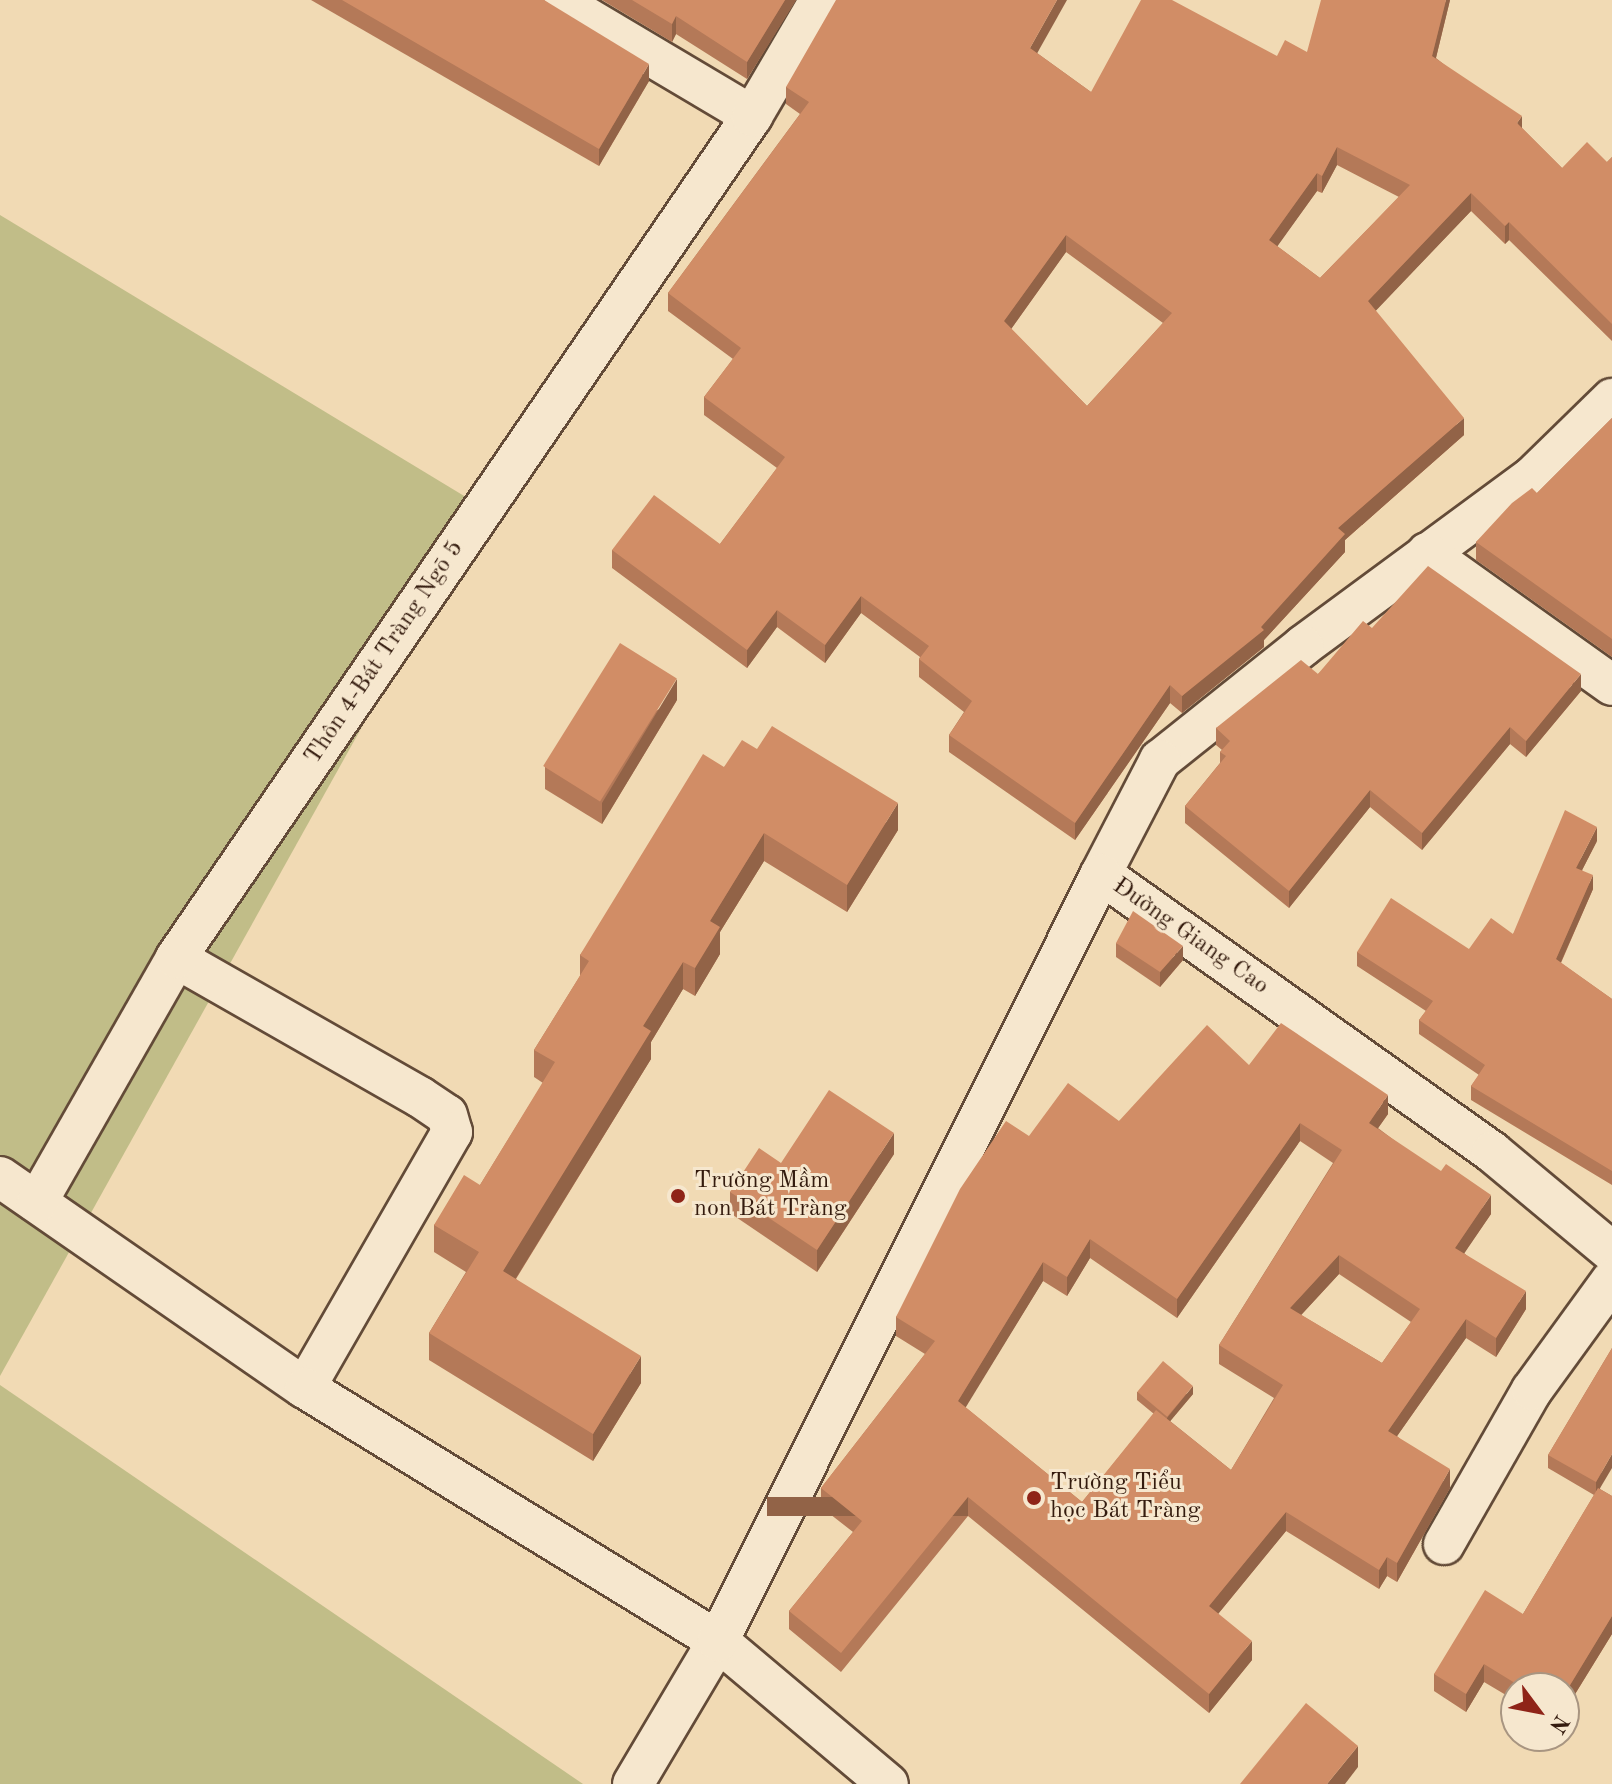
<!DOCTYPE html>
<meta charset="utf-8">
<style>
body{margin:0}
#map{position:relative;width:1612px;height:1784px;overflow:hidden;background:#f1dab4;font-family:"Old Standard TT",serif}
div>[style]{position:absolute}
.green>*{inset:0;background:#c1bd88}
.roads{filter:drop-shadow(2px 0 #634b38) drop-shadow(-2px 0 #634b38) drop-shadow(0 2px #634b38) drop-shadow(0 -2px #634b38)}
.minor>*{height:40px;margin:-20px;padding:0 20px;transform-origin:20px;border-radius:20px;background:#f6e7ce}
.wall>*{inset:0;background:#b47958}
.shaded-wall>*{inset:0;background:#926347;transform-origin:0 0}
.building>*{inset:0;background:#d18d66;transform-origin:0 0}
.dots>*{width:22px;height:22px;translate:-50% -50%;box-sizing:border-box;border:4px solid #f6e7ce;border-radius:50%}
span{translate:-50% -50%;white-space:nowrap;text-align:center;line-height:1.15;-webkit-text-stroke:6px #f6e7ce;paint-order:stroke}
.street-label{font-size:24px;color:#341b0e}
.poi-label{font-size:24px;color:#341b0e}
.left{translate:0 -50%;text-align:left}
.north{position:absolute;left:1500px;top:1672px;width:80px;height:80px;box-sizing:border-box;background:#f6e7ce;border:2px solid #a89581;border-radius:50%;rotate:122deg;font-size:22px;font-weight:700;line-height:32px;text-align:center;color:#341b0e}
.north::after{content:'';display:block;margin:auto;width:28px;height:36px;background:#8f2418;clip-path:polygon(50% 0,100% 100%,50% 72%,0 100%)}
</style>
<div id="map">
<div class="green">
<i style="clip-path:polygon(0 215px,484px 508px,0 1376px)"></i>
<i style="clip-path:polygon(0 1385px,583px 1784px,0 1784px)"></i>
</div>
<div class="roads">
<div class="minor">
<i style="left:557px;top:0;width:227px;rotate:30.7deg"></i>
<i style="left:1612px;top:399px;width:112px;rotate:135.7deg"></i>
<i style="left:1532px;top:477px;width:285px;rotate:143.6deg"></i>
<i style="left:1303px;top:646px;width:183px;rotate:141.4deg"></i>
<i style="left:1160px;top:760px;width:128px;rotate:117.4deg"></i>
<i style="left:1101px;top:874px;width:480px;rotate:35.4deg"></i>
<i style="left:1492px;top:1152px;width:156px;rotate:39.8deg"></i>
<i style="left:1427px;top:553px;width:227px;rotate:35.5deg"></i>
<i style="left:176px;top:958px;width:281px;rotate:29.7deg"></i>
<i style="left:420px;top:1097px;width:32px;rotate:34deg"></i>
<i style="left:447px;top:1115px;width:18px;rotate:74deg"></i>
<i style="left:452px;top:1132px;width:295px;rotate:119.9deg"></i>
<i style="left:0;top:1177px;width:371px;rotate:34.7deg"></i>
<i style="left:305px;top:1388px;width:484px;rotate:31.5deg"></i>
<i style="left:718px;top:1641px;width:222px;rotate:40.1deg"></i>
<i style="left:37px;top:1202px;width:281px;rotate:-60.3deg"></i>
<i style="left:176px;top:958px;width:1020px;rotate:-55.62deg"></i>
<i style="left:752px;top:116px;width:134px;rotate:-59.6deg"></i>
<i style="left:1444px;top:1544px;width:177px;rotate:-60.3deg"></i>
<i style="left:1532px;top:1390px;width:136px;rotate:-54deg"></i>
<i style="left:633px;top:1784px;width:166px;rotate:-59.3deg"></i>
<i style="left:718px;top:1641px;width:857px;rotate:-63.46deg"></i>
</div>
</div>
<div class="wall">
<i style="clip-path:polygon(311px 0,544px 0,649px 81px,599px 166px)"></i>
<i style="clip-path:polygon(602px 0,796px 0,747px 79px,676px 34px,672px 42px)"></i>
<i style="clip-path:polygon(evenodd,1450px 0,1436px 58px,1522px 128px,1562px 168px,1607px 162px,1612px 157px,1612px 341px,1509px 240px,1505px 244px,1471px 211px,1375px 311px,1464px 435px,1345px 540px,1345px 552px,1264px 640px,1264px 647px,1182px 713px,1170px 703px,1075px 840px,949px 752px,949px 735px,964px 712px,919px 677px,919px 659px,920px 657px,861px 613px,825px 663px,777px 627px,747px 668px,612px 568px,612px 550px,720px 544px,777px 468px,704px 415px,704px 397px,733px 359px,668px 311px,668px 293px,800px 114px,786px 104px,786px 87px,1037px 53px,1091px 92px,1277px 56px,1307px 52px,1450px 0,1337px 165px,1399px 197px,1320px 278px,1277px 246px,1317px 191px,1322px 193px,1337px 165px,1450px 0,1066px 252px,1163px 323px,1087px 406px,1011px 329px,1066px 252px)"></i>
<i style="clip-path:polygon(1612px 418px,1612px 657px,1476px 560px,1476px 542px,1537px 493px)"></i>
<i style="clip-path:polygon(1372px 628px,1581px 691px,1526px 757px,1510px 744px,1422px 850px,1370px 807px,1289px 908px,1185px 823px,1185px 806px,1220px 763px,1220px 752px,1222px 750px,1216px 745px,1216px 728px,1318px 674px)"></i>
<i style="clip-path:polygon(677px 700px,602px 824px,545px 789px,545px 767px)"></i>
<i style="clip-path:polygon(757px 749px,898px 830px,847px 912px,764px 861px,720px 932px,720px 954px,695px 996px,683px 989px,651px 1042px,651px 1059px,516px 1279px,641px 1383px,593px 1461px,429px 1360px,429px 1333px,466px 1272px,434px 1252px,434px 1225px,480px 1185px,543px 1083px,534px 1077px,534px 1050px,580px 976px,580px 955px,724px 767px)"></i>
<i style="clip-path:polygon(1597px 841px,1582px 870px,1593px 889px,1561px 963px,1612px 999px,1612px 1185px,1471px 1100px,1471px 1086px,1479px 1075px,1419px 1034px,1419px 1020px,1426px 1011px,1357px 966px,1357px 952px,1469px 949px,1513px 934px)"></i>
<i style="clip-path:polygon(1116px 943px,1183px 960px,1160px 987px,1116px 957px)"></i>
<i style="clip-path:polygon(evenodd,1249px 1065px,1388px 1114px,1378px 1128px,1491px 1214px,1464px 1253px,1526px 1309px,1496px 1357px,1466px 1338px,1397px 1436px,1450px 1488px,1397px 1582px,1387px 1576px,1379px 1589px,1286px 1531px,1218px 1614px,1252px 1660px,1209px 1713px,968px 1516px,841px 1672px,789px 1629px,789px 1611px,853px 1532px,821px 1507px,821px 1488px,925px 1354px,896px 1336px,896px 1317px,1029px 1136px,1119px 1121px,1249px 1065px,1300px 1141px,1333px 1163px,1219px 1345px,1219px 1364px,1274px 1398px,1231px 1470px,1170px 1421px,1193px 1394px,1137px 1392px,1137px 1400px,1154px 1414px,1082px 1502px,965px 1407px,1043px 1281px,1067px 1296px,1090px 1258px,1177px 1318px,1300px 1141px,1249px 1065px,1339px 1274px,1411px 1322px,1382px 1363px,1301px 1315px,1339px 1274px)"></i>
<i style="clip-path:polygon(894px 1154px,817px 1272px,730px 1213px,730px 1192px,781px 1163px)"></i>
<i style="clip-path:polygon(1612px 1348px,1600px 1489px,1612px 1496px,1612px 1634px,1564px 1712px,1564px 1688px,1516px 1688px,1516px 1701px,1484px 1682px,1466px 1712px,1434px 1691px,1434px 1674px,1523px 1614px,1594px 1495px,1548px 1468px,1548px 1455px)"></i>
</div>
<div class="shaded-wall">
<i style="clip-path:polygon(785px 0,796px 0,747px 79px,747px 62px)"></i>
<i style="clip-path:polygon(1057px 0,1067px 0,1030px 66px,1030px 48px)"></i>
<i style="clip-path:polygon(1446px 0,1450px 0,1432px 74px,1432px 56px)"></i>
<i style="clip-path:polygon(676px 16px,676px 34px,672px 42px,672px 24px)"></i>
<i style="clip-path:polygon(649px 64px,649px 81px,599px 166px,599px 149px)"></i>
<i style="clip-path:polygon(1522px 116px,1522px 133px,1517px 123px)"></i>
<i style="clip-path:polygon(1337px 147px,1337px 165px,1322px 193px,1322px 176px)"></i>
<i style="clip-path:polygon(1317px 173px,1317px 191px,1269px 258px,1269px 240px)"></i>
<i style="clip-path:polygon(1471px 193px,1471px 211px,1368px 319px,1368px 301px)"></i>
<i style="clip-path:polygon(1509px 222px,1509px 240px,1505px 244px,1505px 226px)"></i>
<i style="clip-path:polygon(1066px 235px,1066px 252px,1004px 339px,1004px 321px)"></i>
<i style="clip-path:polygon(1464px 418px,1464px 435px,1345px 540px,1345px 552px,1264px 640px,1264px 647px,1182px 713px,1182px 696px,1261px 627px,1338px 528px)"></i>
<i style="clip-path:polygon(861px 596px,861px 613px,825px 663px,825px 645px)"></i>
<i style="clip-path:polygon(777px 610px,777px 627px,747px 668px,747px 650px)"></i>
<i style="clip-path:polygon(1581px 674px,1581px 691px,1526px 757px,1526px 741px)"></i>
<i style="clip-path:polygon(677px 679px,677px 700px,602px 824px,602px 803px)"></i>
<i style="clip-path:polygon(1170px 685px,1170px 703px,1075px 840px,1075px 823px)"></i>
<i style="clip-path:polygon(1510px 727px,1510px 744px,1422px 850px,1422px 833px)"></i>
<i style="clip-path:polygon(1370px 790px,1370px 807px,1289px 908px,1289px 891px)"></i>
<i style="clip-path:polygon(898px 803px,898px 830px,847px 912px,847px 885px)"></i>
<i style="clip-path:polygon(1597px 827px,1597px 841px,1576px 882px,1576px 868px)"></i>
<i style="clip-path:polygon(764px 833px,764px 861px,720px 932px,720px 954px,695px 996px,695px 968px,710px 921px)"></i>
<i style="clip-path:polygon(1593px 875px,1593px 889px,1556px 973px,1556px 959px)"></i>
<i style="clip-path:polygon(1183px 946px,1183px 960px,1160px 987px,1160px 972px)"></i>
<i style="clip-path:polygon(683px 962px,683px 989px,651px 1042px,651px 1059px,503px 1299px,503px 1271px,643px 1026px)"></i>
<i style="clip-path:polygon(1388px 1095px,1388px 1114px,1369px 1141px,1369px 1123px)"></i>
<i style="clip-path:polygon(1300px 1123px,1300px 1141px,1177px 1318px,1177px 1299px)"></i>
<i style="clip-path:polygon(894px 1133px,894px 1154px,817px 1272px,817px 1250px)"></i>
<i style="clip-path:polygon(1491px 1195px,1491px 1214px,1455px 1267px,1455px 1248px)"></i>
<i style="clip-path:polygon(1090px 1239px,1090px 1258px,1067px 1296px,1067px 1277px)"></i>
<i style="clip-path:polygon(1339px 1255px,1339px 1274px,1290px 1327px,1290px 1308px)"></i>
<i style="clip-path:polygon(1043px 1262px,1043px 1281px,958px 1420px,958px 1401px)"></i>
<i style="clip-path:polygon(1526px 1291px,1526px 1309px,1496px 1357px,1496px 1338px)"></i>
<i style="clip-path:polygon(1466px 1319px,1466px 1338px,1388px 1449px,1388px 1431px)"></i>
<i style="clip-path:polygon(641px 1356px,641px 1383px,593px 1461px,593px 1434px)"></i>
<i style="clip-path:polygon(1193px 1386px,1193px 1394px,1167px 1425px,1167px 1418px)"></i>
<i style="clip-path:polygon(1612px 1454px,1612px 1468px,1596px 1495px,1596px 1482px)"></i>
<i style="clip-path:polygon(1450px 1469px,1450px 1488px,1397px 1582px,1397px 1563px)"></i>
<i style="left:968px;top:1497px;width:19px;height:201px;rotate:90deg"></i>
<i style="clip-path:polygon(1286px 1512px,1286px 1531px,1209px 1625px,1209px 1606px)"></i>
<i style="clip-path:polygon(1387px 1557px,1387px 1576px,1379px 1589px,1379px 1570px)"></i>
<i style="clip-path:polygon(1612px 1616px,1612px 1634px,1564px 1712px,1564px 1695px)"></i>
<i style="clip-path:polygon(1252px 1641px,1252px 1660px,1209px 1713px,1209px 1694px)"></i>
<i style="clip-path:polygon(1484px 1664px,1484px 1682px,1466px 1712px,1466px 1694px)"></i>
<i style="clip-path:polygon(1358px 1746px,1358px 1767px,1345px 1784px,1327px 1784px)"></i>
</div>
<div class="building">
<i style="clip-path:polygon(342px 0,544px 0,649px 64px,599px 149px)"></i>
<i style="clip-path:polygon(632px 0,785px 0,747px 62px,676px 16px,672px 24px)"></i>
<i style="clip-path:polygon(evenodd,836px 0,1057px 0,1030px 48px,1091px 92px,1141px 0,1172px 0,1277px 56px,1285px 40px,1307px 52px,1321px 0,1446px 0,1432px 56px,1522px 116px,1517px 123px,1562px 168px,1587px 142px,1607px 162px,1612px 157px,1612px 324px,1509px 222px,1505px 226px,1471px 193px,1368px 301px,1464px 418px,1338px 528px,1345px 534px,1261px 627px,1264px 630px,1182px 696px,1170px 685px,1075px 823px,949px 735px,972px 701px,919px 659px,929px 646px,861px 596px,825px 645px,777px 610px,747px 650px,612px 550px,654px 495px,720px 544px,785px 457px,704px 397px,741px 348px,668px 293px,809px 102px,786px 87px,836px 0,1337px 147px,1410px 185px,1320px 278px,1269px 240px,1317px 173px,1322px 176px,1337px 147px,836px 0,1066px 235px,1172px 313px,1087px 406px,1004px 321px,1066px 235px)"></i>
<i style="clip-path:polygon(1612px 418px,1612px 639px,1476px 542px,1512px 503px,1532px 488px,1537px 493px)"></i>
<i style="clip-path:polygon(1428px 566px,1581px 674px,1526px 741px,1510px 727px,1422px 833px,1370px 790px,1289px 891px,1185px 806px,1226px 756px,1220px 752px,1230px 741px,1216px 728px,1301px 660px,1318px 674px,1363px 621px,1372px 628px)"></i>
<i style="left:620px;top:643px;width:67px;height:145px;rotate:32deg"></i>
<i style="clip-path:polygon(772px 726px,898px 803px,847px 885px,764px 833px,710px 921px,720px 927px,695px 968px,683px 962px,643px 1026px,651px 1031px,503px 1271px,641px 1356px,593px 1434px,429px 1333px,479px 1252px,434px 1225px,464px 1175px,480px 1185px,555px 1062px,534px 1050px,589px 961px,580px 955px,703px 754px,724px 767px,742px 740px,757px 749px)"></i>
<i style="clip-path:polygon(1565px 810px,1597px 827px,1576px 868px,1593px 875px,1556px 959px,1612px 999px,1612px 1171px,1471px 1086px,1485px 1065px,1419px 1020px,1433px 1001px,1357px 952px,1391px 898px,1469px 949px,1491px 918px,1513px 934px)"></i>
<i style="clip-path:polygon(1133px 911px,1183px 946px,1160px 972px,1116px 943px)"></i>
<i style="clip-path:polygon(evenodd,1281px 1023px,1388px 1095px,1369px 1123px,1441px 1171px,1446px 1164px,1491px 1195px,1455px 1248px,1526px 1291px,1496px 1338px,1466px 1319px,1388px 1431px,1450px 1469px,1397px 1563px,1387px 1557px,1379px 1570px,1286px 1512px,1209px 1606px,1252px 1641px,1209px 1694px,968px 1497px,841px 1653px,789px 1611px,862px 1521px,821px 1488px,935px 1341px,896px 1317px,960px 1189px,1006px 1121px,1029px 1136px,1068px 1083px,1119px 1121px,1207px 1025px,1249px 1065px,1281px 1023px,1300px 1123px,1342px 1150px,1219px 1345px,1283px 1385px,1231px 1470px,1156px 1410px,1082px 1502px,958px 1401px,1043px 1262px,1067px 1277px,1090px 1239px,1177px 1299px,1300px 1123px,1281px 1023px,1339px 1255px,1420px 1309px,1382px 1363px,1290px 1308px,1339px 1255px)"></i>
<i style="clip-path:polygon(829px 1090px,894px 1133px,817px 1250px,730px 1192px,759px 1148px,781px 1163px)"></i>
<i style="clip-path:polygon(1612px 1348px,1612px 1454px,1596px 1482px,1548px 1455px)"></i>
<i style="left:1163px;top:1361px;width:39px;height:40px;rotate:40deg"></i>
<i style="clip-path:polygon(1598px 1488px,1612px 1496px,1612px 1616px,1564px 1695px,1564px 1688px,1523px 1688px,1484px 1664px,1466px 1694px,1434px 1674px,1485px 1590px,1523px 1614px)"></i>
<i style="clip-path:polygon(1306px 1703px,1358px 1746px,1327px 1784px,1240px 1784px)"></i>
</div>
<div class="dots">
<i style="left:678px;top:1196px;background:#8f2418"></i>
<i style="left:1034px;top:1498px;background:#8f2418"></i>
</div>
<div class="street-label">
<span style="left:385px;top:653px;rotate:-56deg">Thôn 4-Bát Tràng Ngõ 5</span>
<span style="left:1190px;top:937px;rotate:35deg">Đường Giang Cao</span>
</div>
<div class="poi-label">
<span class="left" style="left:694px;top:1196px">Trường Mầm<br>non Bát Tràng</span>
<span class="left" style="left:1050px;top:1498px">Trường Tiểu<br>học Bát Tràng</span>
</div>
<div class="north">N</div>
</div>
